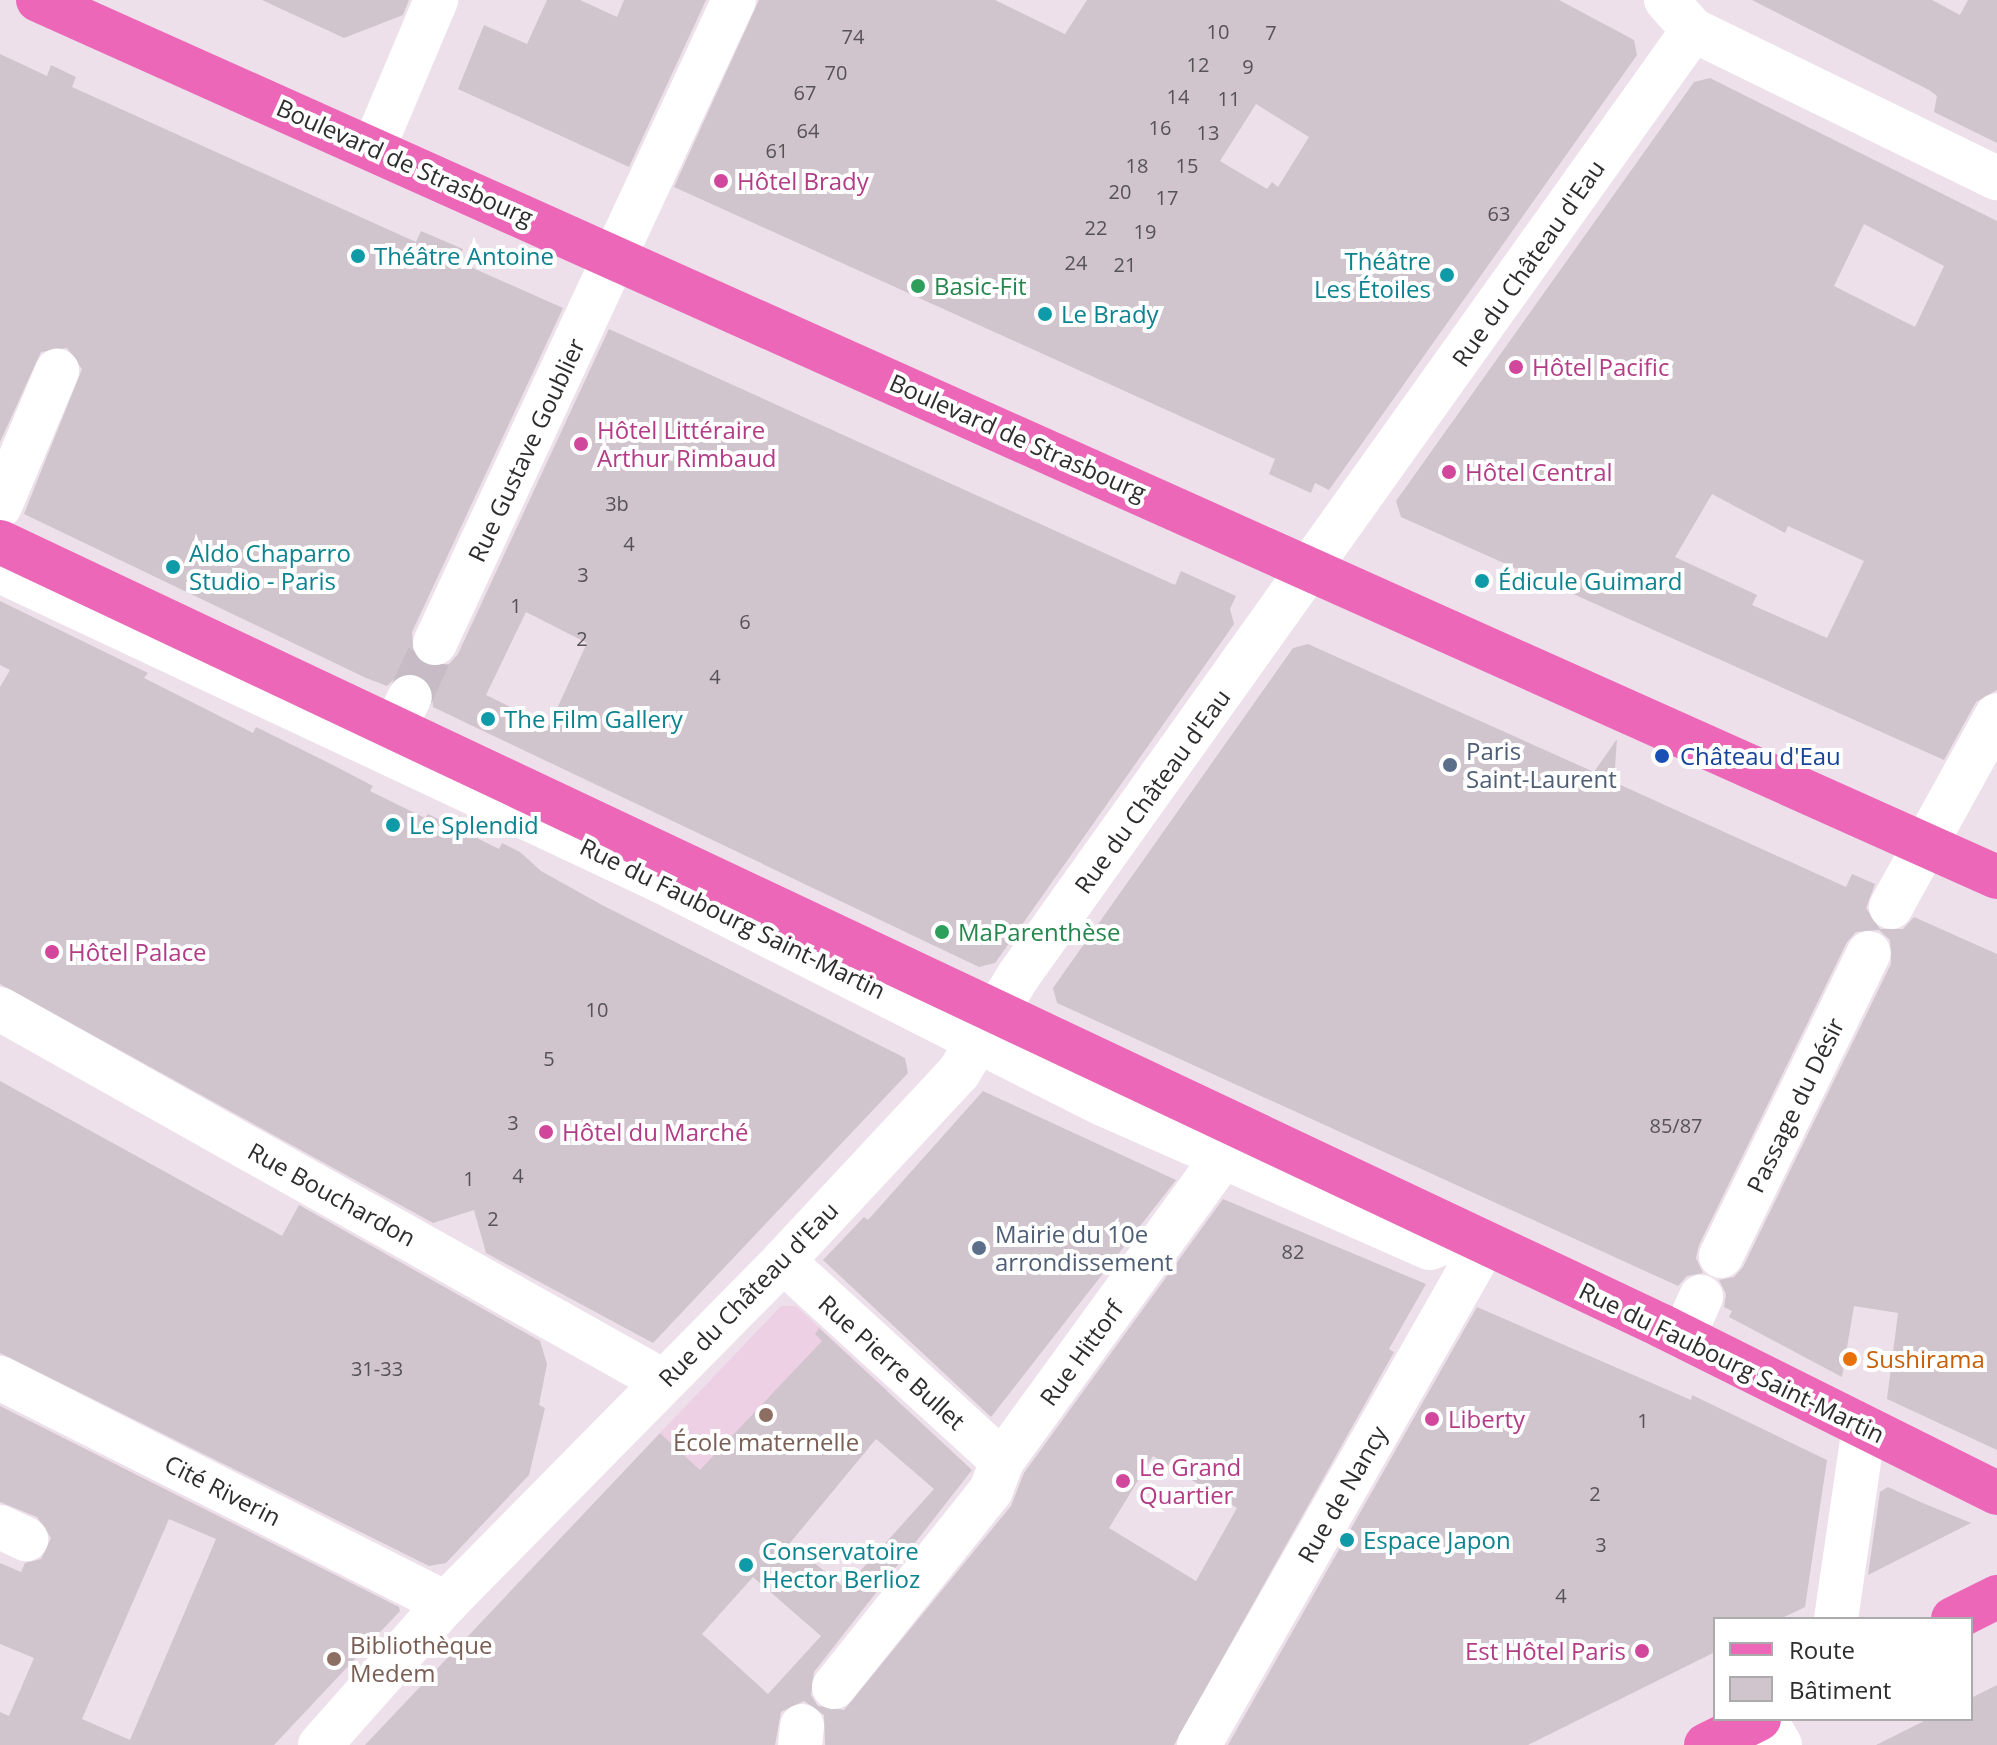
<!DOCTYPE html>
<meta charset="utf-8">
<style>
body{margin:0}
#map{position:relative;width:1997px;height:1745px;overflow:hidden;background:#ede0eb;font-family:"Open Sans",sans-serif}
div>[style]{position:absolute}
.education>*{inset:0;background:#eed0e5}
.building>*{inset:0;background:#d0c4cd}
.minor-tunnel>*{height:44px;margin-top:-22px;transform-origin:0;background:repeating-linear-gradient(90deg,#c7bcc5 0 44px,transparent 0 66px)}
.minor>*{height:44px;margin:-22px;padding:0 22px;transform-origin:22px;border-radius:22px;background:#fff}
.major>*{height:44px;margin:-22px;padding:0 22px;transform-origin:22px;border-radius:22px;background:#ec67b7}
.dots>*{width:22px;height:22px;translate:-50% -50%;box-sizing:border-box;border:4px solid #fff;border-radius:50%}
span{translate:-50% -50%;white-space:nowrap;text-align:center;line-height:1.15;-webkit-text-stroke:8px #fff;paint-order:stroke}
.number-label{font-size:20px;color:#565355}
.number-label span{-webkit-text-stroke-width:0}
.street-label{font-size:24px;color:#2d2d2d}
.hotel-label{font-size:24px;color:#b23c85}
.left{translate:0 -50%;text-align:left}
.right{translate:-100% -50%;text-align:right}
.culture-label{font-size:24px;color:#0d838f}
.leisure-label{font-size:24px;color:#27864d}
.service-label{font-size:24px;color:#4e5e75}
.transit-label{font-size:24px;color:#164399}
.food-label{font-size:24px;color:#c56008}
.education-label{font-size:24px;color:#785e54}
.legend{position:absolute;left:1713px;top:1617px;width:260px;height:104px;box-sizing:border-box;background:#fff;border:2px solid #ababab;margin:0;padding:10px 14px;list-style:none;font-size:24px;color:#2d2d2d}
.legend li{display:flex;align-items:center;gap:16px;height:40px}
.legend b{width:40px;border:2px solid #ababab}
</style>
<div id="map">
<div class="education">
<i style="clip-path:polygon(781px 1306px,796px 1306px,888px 1391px,734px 1501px,660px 1433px)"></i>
</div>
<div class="building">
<i style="clip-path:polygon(262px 0,409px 0,403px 15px,344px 38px)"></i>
<i style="clip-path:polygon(547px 0,580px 0,617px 17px,624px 0,706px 0,629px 167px,458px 89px,484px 25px,527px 44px)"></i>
<i style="clip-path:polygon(evenodd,759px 0,995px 0,1065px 34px,1087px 0,1559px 0,1634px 40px,1637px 55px,1329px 490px,1315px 483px,1311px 493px,1269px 474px,1275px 459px,674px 187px,759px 0,1256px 104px,1309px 137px,1278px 187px,1272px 182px,1267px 189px,1220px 161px,1256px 104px)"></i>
<i style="clip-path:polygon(1752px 0,1932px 0,1960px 15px,1968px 0,1997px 0,1997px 143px,1934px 112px,1937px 96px,1929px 90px)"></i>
<i style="clip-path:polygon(evenodd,0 54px,47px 76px,51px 65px,76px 77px,72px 87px,416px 242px,421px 231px,463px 249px,457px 261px,563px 308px,412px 632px,414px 657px,425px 666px,449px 664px,458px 654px,609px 329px,1175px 585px,1181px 571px,1236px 596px,1230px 609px,1234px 624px,995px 963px,979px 967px,433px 707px,431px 684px,421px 675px,397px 676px,387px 686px,366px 678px,24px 514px,82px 369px,67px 348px,41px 352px,0 442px,0 54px,526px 612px,587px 643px,549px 726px,486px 695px,526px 612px)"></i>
<i style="clip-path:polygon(evenodd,1710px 78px,1997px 221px,1997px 690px,1976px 702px,1944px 760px,1401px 517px,1396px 501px,1694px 82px,1710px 78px,1864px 224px,1944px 266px,1915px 327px,1834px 286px,1864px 224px,1710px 78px,1712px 494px,1785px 533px,1788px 526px,1864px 561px,1827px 638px,1752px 605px,1757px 595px,1675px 557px,1712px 494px)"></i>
<i style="clip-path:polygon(0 601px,148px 673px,144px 678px,253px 733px,256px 727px,331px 764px,373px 786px,370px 791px,425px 818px,428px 814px,499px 849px,502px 843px,520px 852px,541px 871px,602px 905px,905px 1058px,908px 1073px,653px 1343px,486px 1253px,474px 1210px,433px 1223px,0 984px,0 687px,10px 670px,0 665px)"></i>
<i style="clip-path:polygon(1308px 644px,1594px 772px,1617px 739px,1614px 782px,1846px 887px,1852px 874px,1875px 884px,1866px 908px,1880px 929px,1903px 929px,1914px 917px,1997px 954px,1997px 1450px,1887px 1399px,1898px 1313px,1854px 1306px,1842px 1377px,1729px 1317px,1732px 1311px,1724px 1307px,1726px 1294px,1719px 1280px,1734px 1277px,1743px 1267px,1891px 964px,1890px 940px,1879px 930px,1856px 932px,1847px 942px,1699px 1245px,1696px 1258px,1703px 1273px,1687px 1276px,1678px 1286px,1057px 1003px,1053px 988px,1293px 648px)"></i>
<i style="clip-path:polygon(0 1081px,282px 1236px,299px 1205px,540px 1341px,547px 1364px,539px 1405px,545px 1408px,529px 1475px,446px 1563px,429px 1566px,0 1353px)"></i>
<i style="clip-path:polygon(983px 1091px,1176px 1180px,991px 1417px,823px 1260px,864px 1217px,868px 1220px)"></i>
<i style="clip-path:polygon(evenodd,1223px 1199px,1426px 1284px,1389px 1349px,1394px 1352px,1174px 1745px,825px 1745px,824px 1715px,804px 1701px,781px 1712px,775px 1745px,365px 1745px,660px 1433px,700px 1470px,822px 1341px,815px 1334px,819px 1328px,972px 1470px,814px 1672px,811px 1695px,818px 1706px,844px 1710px,1011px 1506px,1024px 1473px,1223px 1199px,876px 1439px,934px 1489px,845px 1588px,790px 1543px,876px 1439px,1223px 1199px,1153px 1456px,1237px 1508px,1196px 1581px,1109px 1528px,1153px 1456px,1223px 1199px,753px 1577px,821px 1636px,768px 1694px,702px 1634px,753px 1577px)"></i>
<i style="clip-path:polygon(1477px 1307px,1691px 1400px,1692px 1395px,1827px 1460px,1805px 1607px,1780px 1619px,1715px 1619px,1715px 1652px,1528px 1745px,1228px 1745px)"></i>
<i style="clip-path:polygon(evenodd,0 1406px,399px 1607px,400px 1611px,274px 1745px,0 1745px,0 1712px,9px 1716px,34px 1658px,0 1644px,0 1563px,21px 1572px,25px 1563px,41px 1559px,51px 1538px,37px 1517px,0 1502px,0 1406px,169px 1519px,216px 1539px,130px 1740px,82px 1719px,169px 1519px)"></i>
<i style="clip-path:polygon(1888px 1487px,1918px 1501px,1971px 1523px,1868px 1575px,1880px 1492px)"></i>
<i style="clip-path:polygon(1997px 1685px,1997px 1745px,1876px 1745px,1928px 1719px,1971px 1719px,1971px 1698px)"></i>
</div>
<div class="minor-tunnel">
<i style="left:410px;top:697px;width:60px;rotate:-65.2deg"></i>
</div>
<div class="minor">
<i style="left:1666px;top:0;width:40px;rotate:48deg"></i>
<i style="left:1693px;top:30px;width:338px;rotate:26deg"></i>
<i style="left:374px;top:147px;width:160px;rotate:-67.1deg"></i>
<i style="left:0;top:506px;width:147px;rotate:-67.1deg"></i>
<i style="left:0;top:571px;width:730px;rotate:25.13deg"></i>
<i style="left:661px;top:881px;width:495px;rotate:26.8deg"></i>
<i style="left:1103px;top:1104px;width:357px;rotate:23.8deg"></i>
<i style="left:1430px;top:1248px;width:39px;rotate:-21deg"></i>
<i style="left:435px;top:643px;width:709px;rotate:-65.06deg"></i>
<i style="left:393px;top:730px;width:37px;rotate:-63deg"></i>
<i style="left:1891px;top:907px;width:219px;rotate:-61.1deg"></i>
<i style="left:0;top:1009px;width:760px;rotate:29.3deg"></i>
<i style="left:1721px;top:1256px;width:337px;rotate:-64deg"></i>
<i style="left:783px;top:1261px;width:297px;rotate:42.4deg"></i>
<i style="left:1683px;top:1337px;width:44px;rotate:-65.8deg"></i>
<i style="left:0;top:1378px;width:500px;rotate:26.8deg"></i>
<i style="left:0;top:1527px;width:29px;rotate:25deg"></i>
<i style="left:1836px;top:1619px;width:194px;rotate:-81.7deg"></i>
<i style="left:834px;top:1687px;width:252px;rotate:-51.4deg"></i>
<i style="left:991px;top:1490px;width:31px;rotate:-69deg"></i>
<i style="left:1002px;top:1461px;width:404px;rotate:-54deg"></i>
<i style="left:1765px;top:1719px;width:30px;rotate:60deg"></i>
<i style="left:320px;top:1745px;width:190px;rotate:-48.4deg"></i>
<i style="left:446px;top:1603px;width:480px;rotate:-45.4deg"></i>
<i style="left:783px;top:1261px;width:258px;rotate:-47deg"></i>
<i style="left:959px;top:1072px;width:114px;rotate:-58.3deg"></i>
<i style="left:1019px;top:975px;width:1161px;rotate:-54.5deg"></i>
<i style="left:800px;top:1745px;width:19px;rotate:-84deg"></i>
<i style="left:1199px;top:1745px;width:578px;rotate:-60.33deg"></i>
</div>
<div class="major">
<i style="left:38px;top:0;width:2146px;rotate:24.12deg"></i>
<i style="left:0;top:542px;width:1838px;rotate:25.25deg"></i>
<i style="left:1662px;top:1326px;width:374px;rotate:26.5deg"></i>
<i style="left:1953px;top:1619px;width:49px;rotate:-26.6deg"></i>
<i style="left:1706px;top:1745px;width:59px;rotate:-26.1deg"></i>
</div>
<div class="dots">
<i style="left:721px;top:181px;background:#d1479c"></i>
<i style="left:358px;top:256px;background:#0f9aa8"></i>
<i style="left:1447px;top:275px;background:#0f9aa8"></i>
<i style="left:918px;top:286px;background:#2e9e5b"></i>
<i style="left:1045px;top:314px;background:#0f9aa8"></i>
<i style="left:1516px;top:367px;background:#d1479c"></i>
<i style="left:581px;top:444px;background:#d1479c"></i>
<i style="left:1449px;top:472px;background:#d1479c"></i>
<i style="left:173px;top:567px;background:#0f9aa8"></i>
<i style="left:1482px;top:581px;background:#0f9aa8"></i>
<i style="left:488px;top:719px;background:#0f9aa8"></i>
<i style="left:1662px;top:756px;background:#1a4fb4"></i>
<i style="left:1450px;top:765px;background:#5c6f8a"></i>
<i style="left:393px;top:825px;background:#0f9aa8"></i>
<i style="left:942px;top:932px;background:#2e9e5b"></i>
<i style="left:52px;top:952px;background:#d1479c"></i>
<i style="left:546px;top:1132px;background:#d1479c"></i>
<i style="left:979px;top:1248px;background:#5c6f8a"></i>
<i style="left:1850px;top:1359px;background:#e8710a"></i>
<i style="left:766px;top:1415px;background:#8d6e63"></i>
<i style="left:1432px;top:1419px;background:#d1479c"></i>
<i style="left:1123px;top:1481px;background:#d1479c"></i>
<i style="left:1347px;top:1540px;background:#0f9aa8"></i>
<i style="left:746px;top:1565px;background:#0f9aa8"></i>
<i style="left:1642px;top:1651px;background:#d1479c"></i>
<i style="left:334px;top:1659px;background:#8d6e63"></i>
</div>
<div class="number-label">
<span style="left:1218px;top:31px">10</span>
<span style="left:1271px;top:32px">7</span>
<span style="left:853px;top:36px">74</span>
<span style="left:1198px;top:64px">12</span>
<span style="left:1248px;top:66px">9</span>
<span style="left:836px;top:72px">70</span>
<span style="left:805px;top:92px">67</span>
<span style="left:1178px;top:96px">14</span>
<span style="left:1229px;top:98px">11</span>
<span style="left:1160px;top:127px">16</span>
<span style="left:808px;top:130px">64</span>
<span style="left:1208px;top:132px">13</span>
<span style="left:777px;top:150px">61</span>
<span style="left:1137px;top:165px">18</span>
<span style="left:1187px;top:165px">15</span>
<span style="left:1120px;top:191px">20</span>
<span style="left:1167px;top:197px">17</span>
<span style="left:1499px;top:213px">63</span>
<span style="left:1096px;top:227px">22</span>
<span style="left:1145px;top:231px">19</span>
<span style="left:1076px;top:262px">24</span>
<span style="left:1125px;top:264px">21</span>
<span style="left:617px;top:503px">3b</span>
<span style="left:629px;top:543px">4</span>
<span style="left:583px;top:574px">3</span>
<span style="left:516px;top:605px">1</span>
<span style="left:745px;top:621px">6</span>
<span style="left:582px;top:638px">2</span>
<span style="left:715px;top:676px">4</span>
<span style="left:597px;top:1009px">10</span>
<span style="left:549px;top:1058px">5</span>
<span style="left:513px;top:1122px">3</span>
<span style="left:1676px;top:1125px">85/87</span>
<span style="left:518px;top:1175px">4</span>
<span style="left:469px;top:1178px">1</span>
<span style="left:493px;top:1218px">2</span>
<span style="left:1293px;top:1251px">82</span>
<span style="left:377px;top:1368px">31-33</span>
<span style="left:1643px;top:1420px">1</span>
<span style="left:1595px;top:1493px">2</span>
<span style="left:1601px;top:1544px">3</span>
<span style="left:1561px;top:1595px">4</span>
</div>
<div class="street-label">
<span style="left:405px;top:162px;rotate:24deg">Boulevard de Strasbourg</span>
<span style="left:1528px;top:263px;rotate:-55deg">Rue du Château d'Eau</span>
<span style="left:1018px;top:437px;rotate:24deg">Boulevard de Strasbourg</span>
<span style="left:526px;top:450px;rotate:-65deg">Rue Gustave Goublier</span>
<span style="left:1152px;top:791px;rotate:-54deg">Rue du Château d'Eau</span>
<span style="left:733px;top:918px;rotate:26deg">Rue du Faubourg Saint-Martin</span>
<span style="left:1795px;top:1105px;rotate:-64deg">Passage du Désir</span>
<span style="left:332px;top:1194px;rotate:29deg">Rue Bouchardon</span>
<span style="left:748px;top:1294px;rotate:-46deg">Rue du Château d'Eau</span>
<span style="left:1081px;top:1353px;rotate:-54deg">Rue Hittorf</span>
<span style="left:892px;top:1362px;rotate:42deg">Rue Pierre Bullet</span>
<span style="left:1732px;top:1362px;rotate:26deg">Rue du Faubourg Saint-Martin</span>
<span style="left:223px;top:1490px;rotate:27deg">Cité Riverin</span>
<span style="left:1342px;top:1494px;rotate:-60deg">Rue de Nancy</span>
</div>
<div class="hotel-label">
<span class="left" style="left:737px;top:181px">Hôtel Brady</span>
<span class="left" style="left:1532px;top:367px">Hôtel Pacific</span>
<span class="left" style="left:597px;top:444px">Hôtel Littéraire<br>Arthur Rimbaud</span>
<span class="left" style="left:1465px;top:472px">Hôtel Central</span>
<span class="left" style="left:68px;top:952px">Hôtel Palace</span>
<span class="left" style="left:562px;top:1132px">Hôtel du Marché</span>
<span class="left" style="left:1448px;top:1419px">Liberty</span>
<span class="left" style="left:1139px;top:1481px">Le Grand<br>Quartier</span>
<span class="right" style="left:1626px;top:1651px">Est Hôtel Paris</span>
</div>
<div class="culture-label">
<span class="left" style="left:374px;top:256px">Théâtre Antoine</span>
<span class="right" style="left:1431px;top:275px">Théâtre<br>Les Étoiles</span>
<span class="left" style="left:1061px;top:314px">Le Brady</span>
<span class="left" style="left:189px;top:567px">Aldo Chaparro<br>Studio - Paris</span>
<span class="left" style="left:1498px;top:581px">Édicule Guimard</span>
<span class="left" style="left:504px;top:719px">The Film Gallery</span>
<span class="left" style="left:409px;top:825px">Le Splendid</span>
<span class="left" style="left:1363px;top:1540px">Espace Japon</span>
<span class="left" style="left:762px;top:1565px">Conservatoire<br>Hector Berlioz</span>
</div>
<div class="leisure-label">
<span class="left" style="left:934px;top:286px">Basic-Fit</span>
<span class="left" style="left:958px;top:932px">MaParenthèse</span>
</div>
<div class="service-label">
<span class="left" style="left:1466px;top:765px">Paris<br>Saint-Laurent</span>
<span class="left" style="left:995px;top:1248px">Mairie du 10e<br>arrondissement</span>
</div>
<div class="transit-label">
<span class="left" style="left:1680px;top:756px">Château d'Eau</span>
</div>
<div class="food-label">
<span class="left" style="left:1866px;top:1359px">Sushirama</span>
</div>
<div class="education-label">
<span style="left:766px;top:1442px">École maternelle</span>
<span class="left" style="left:350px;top:1659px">Bibliothèque<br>Medem</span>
</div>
<ul class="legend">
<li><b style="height:10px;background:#ec67b7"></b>Route</li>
<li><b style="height:22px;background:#d0c4cd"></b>Bâtiment</li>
</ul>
</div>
